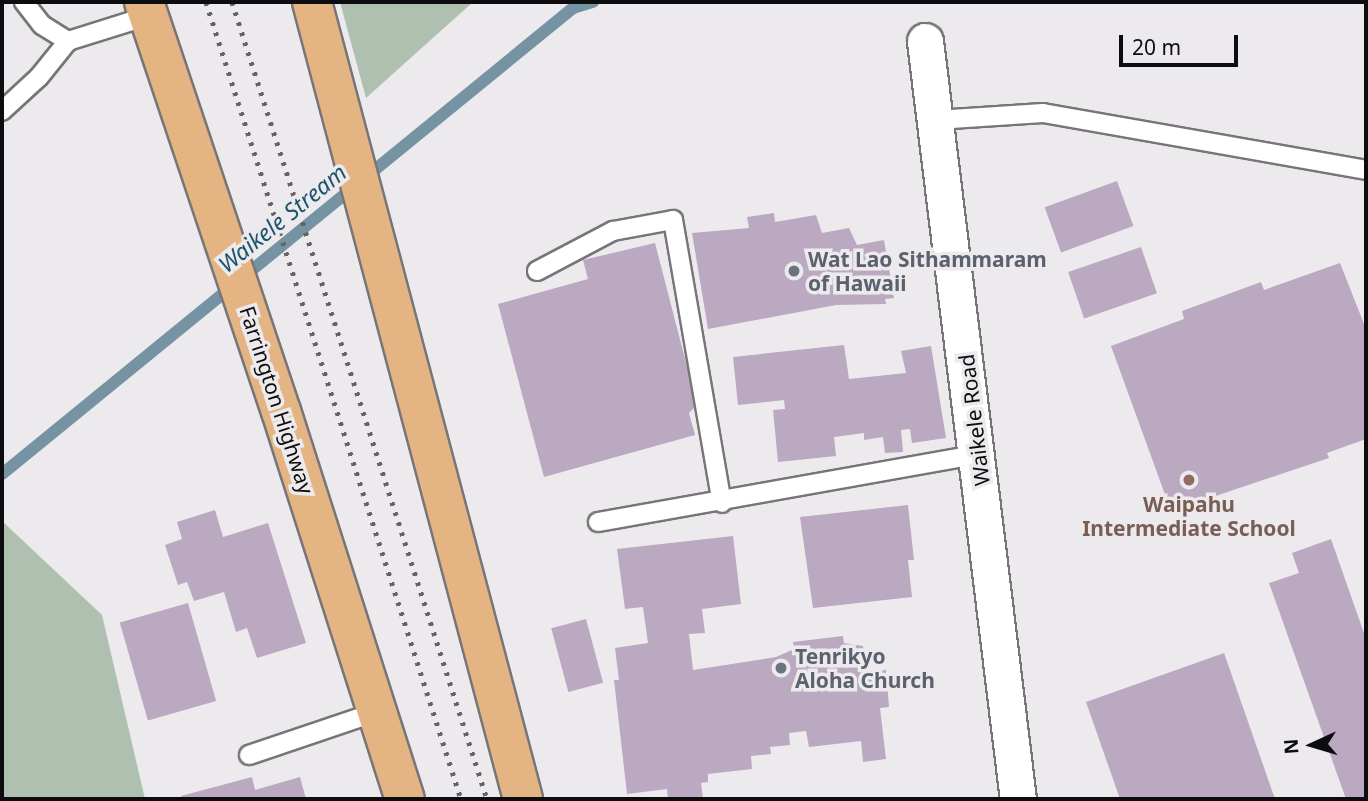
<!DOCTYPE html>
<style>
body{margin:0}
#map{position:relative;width:1368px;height:801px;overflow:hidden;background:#edeaee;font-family:"Noto Sans",sans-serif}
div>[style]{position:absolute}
.green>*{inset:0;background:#afbfb0}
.stream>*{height:12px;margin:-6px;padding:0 6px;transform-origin:6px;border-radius:6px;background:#7593a2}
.building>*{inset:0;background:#bba8c1;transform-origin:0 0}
.roads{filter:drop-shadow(2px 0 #787579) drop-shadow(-2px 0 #787579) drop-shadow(0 2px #787579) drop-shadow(0 -2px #787579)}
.lane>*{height:18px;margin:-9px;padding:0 9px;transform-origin:9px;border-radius:9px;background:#fff}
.street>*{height:35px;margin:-17.5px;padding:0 17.5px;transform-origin:17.5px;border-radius:17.5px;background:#fff}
.primary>*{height:38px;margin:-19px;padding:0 19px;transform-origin:19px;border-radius:19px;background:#e4b583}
.rail>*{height:5px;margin-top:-2.5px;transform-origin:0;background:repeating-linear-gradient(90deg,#656366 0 3.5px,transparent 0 10.5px)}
.dots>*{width:19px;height:19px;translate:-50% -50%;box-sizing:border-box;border:4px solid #edeaee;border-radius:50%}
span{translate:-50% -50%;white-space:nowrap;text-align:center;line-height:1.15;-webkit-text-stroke:7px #edeaee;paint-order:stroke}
.worship-label{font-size:21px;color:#5b616d;font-weight:700}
.left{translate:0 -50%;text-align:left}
.street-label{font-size:21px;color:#0d0c0e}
.education-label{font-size:21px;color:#785e54;font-weight:700}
.water-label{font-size:23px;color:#1b556d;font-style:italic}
.frame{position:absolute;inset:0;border:4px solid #0d0c0e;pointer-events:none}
.north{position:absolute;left:1277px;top:710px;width:70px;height:70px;-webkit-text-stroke:5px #edeaee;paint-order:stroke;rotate:266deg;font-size:19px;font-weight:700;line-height:28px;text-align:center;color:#0d0c0e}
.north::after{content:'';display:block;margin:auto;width:24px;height:32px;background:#0d0c0e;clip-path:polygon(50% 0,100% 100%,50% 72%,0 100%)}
.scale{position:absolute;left:1119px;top:35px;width:119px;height:32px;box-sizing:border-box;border:4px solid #0d0c0e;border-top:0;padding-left:9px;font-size:21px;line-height:24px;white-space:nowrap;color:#0d0c0e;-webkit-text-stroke:5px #edeaee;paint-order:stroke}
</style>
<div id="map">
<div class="green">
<i style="clip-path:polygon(340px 2px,473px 2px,366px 98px)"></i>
<i style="clip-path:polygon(2px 521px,102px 615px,145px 799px,2px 799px)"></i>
</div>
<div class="stream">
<i style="left:2px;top:474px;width:737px;rotate:-39.22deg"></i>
<i style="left:573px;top:8px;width:21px;rotate:-17deg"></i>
</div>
<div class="building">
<i style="left:1117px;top:181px;width:48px;height:77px;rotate:70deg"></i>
<i style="clip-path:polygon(774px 213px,775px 222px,816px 215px,822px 233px,849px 228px,857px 245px,884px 240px,894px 298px,885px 299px,886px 304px,836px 305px,708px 329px,692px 233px,749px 228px,747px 217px)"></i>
<i style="clip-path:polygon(655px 243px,697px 405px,689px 413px,695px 435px,544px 477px,498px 304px,588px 279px,583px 260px)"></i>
<i style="left:1141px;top:247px;width:49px;height:77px;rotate:71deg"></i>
<i style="clip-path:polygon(1340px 263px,1366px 329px,1366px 439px,1327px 453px,1329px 458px,1171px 511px,1111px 346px,1184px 319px,1182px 311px,1261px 282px,1264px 290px)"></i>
<i style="clip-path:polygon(844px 345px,849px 379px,906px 373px,901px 351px,931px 346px,946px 438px,912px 443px,910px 429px,901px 430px,903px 452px,885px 453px,883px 437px,864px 440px,864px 433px,834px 437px,836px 456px,778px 462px,773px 410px,785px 409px,784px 400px,738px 405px,733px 357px)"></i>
<i style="clip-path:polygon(908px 505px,914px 560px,908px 560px,912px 597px,813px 608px,800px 517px)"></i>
<i style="clip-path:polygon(215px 510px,223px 537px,268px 523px,306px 643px,257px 658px,247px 628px,236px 632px,224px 592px,194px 601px,187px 582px,178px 585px,165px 545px,182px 539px,177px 522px)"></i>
<i style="clip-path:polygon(733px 536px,741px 604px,702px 609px,705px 633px,689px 634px,693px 670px,776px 657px,794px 649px,793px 642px,843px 636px,844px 643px,863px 646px,866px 672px,886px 670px,889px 707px,880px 708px,886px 759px,863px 762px,861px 741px,809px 747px,806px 731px,789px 733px,790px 745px,770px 747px,771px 754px,751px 756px,752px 769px,708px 774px,708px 782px,701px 783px,703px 799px,668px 799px,667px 789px,627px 794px,614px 680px,619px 680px,615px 648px,648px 643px,643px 607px,625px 609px,617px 549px)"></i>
<i style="clip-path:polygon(1331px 539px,1366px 639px,1366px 799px,1346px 799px,1269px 583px,1299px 573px,1292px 553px)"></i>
<i style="left:188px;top:603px;width:102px;height:71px;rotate:74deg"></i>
<i style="left:586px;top:619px;width:66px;height:36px;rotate:75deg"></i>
<i style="clip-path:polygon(1224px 653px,1275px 799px,1120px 799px,1086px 702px)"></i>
<i style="clip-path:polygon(252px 777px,255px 790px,300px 777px,306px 799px,182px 799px,181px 796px)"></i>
</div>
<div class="roads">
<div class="lane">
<i style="left:24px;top:2px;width:29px;rotate:52deg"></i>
<i style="left:42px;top:25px;width:31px;rotate:32deg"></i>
<i style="left:68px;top:41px;width:84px;rotate:-17.4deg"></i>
<i style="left:2px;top:111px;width:50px;rotate:-42.6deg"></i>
<i style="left:39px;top:77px;width:46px;rotate:-51.1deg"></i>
<i style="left:936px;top:120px;width:107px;rotate:-3.7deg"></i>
<i style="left:1043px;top:113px;width:328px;rotate:10deg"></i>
<i style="left:537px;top:271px;width:86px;rotate:-27.8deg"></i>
<i style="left:613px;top:231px;width:61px;rotate:-10.4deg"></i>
<i style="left:673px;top:220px;width:287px;rotate:80.2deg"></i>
<i style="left:598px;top:522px;width:387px;rotate:-10.1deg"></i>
<i style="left:249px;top:755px;width:137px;rotate:-18.7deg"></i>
</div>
<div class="street">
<i style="left:925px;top:41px;width:764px;rotate:83.01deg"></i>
</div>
<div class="primary">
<i style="left:144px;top:2px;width:431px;rotate:71.5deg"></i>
<i style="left:281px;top:411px;width:407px;rotate:72.3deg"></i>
<i style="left:312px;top:2px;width:824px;rotate:75.17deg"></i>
</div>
</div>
<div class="rail">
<i style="left:206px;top:2px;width:837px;rotate:72.26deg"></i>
<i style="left:232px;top:2px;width:837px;rotate:72.26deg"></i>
</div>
<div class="dots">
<i style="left:794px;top:271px;background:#6b7280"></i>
<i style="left:1189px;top:480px;background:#8d6e63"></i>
<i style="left:781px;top:668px;background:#6b7280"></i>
</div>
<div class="worship-label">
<span class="left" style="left:808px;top:271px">Wat Lao Sithammaram<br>of Hawaii</span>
<span class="left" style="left:795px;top:668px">Tenrikyo<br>Aloha Church</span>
</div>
<div class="street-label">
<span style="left:277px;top:400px;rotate:72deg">Farrington Highway</span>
<span style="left:974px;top:420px;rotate:-97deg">Waikele Road</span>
</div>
<div class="education-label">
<span style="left:1189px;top:516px">Waipahu<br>Intermediate School</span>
</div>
<div class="water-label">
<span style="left:282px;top:218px;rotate:-39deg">Waikele Stream</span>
</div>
<div class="frame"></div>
<div class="north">N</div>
<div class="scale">20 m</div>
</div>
